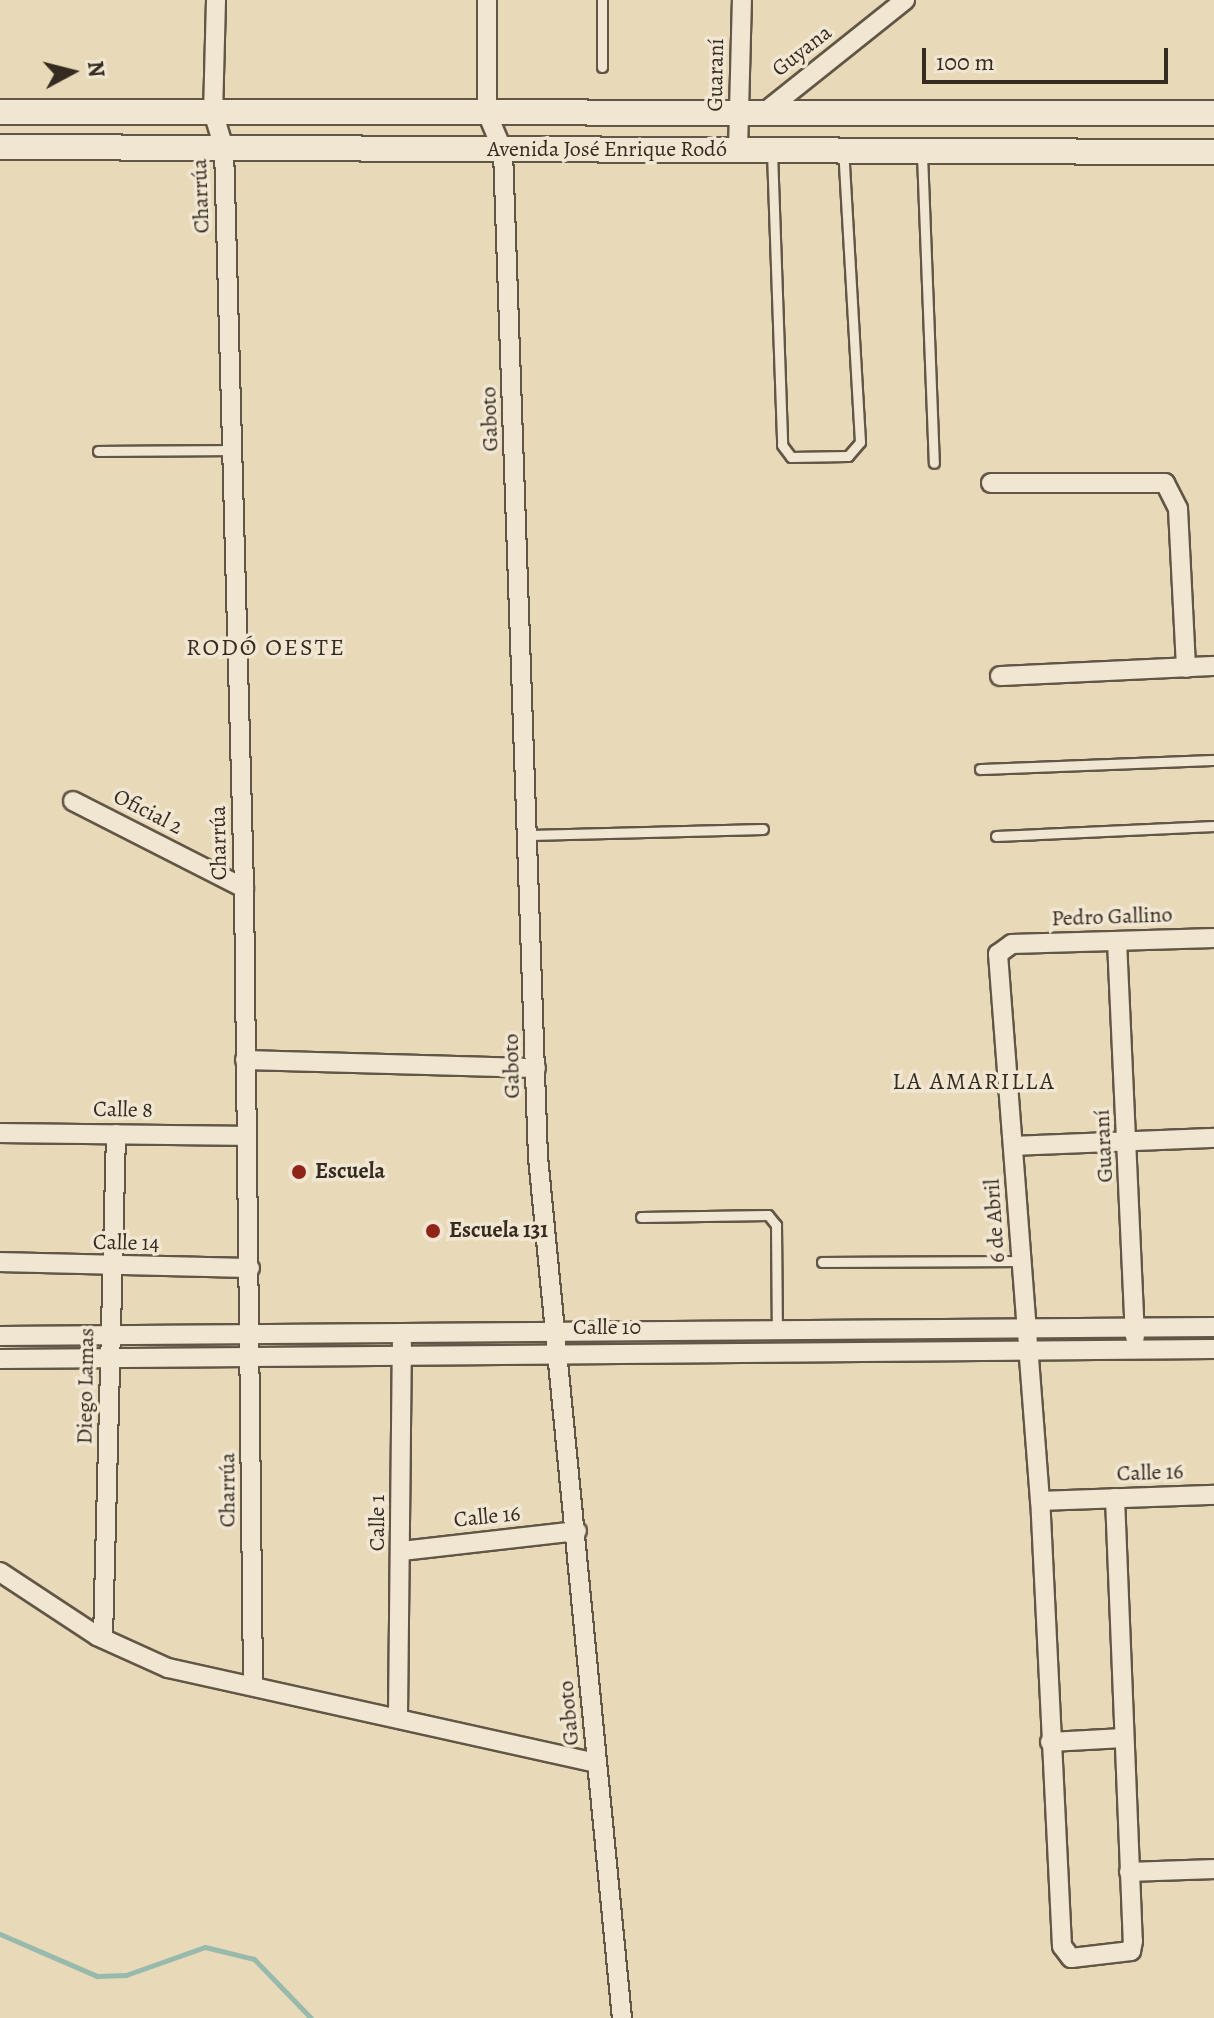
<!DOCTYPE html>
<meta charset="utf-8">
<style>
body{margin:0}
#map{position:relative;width:1214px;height:2018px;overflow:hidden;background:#e8d9b9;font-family:Alegreya,serif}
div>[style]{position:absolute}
.stream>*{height:5px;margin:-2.5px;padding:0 2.5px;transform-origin:2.5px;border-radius:2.5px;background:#97baac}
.roads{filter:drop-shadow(2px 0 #625646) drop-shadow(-2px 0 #625646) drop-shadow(0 2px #625646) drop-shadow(0 -2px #625646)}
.service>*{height:9px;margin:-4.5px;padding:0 4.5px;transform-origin:4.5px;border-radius:4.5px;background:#f0e6d2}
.minor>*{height:18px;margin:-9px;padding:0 9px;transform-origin:9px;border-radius:9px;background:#f0e6d2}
.tertiary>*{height:24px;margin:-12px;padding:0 12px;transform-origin:12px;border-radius:12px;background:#f0e6d2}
.dots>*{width:22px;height:22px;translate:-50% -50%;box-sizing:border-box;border:4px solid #f0e6d2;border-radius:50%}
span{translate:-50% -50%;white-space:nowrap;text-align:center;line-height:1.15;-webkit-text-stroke:7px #f0e6d2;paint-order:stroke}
.street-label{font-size:22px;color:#352b20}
.poi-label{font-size:22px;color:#352b20;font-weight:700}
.left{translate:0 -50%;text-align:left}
.neighbourhood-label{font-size:24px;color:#352b20;letter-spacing:2px}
.north{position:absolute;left:32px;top:32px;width:80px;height:80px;-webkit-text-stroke:6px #f0e6d2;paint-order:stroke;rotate:83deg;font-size:22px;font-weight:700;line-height:32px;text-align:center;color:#352b20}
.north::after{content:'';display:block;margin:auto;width:28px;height:36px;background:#352b20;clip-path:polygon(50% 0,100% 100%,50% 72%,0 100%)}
.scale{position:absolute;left:922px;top:48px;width:246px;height:36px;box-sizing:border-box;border:4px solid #352b20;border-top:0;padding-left:10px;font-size:24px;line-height:28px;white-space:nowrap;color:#352b20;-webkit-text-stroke:6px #f0e6d2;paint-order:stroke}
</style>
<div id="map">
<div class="stream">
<i style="left:0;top:1934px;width:106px;rotate:23.4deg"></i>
<i style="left:97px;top:1976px;width:29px;rotate:-2deg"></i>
<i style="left:126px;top:1975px;width:84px;rotate:-19.5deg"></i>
<i style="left:205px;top:1947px;width:50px;rotate:13.8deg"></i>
<i style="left:254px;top:1959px;width:82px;rotate:46deg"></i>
</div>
<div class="roads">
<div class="service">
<i style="left:602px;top:67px;width:67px;rotate:-90deg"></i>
<i style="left:772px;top:152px;width:293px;rotate:88deg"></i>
<i style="left:782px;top:445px;width:15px;rotate:53deg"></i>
<i style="left:791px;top:457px;width:57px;rotate:-1deg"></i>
<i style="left:848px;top:456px;width:18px;rotate:-49deg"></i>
<i style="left:860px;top:442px;width:291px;rotate:-93.3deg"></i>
<i style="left:922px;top:154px;width:309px;rotate:87.8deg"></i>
<i style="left:98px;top:451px;width:136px;rotate:-0.4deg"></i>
<i style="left:980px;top:769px;width:234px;rotate:-2.2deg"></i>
<i style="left:530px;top:835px;width:233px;rotate:-1.5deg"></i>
<i style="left:996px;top:836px;width:218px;rotate:-2.6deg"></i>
<i style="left:641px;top:1217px;width:127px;rotate:-0.9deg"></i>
<i style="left:768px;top:1215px;width:13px;rotate:51deg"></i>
<i style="left:776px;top:1225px;width:105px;rotate:89.5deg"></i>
<i style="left:822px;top:1262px;width:200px;rotate:-0.3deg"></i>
</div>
<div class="minor">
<i style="left:216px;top:0;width:112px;rotate:91.5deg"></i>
<i style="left:213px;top:112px;width:38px;rotate:73deg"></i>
<i style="left:224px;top:148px;width:740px;rotate:88.45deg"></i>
<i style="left:244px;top:888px;width:798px;rotate:89.35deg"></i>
<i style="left:487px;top:0;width:113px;rotate:90deg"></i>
<i style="left:487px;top:113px;width:41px;rotate:67.2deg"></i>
<i style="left:503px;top:151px;width:1007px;rotate:88.01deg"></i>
<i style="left:538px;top:1157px;width:865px;rotate:84.43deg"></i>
<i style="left:766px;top:111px;width:178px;rotate:-38.6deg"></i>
<i style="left:738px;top:150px;width:150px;rotate:-88.5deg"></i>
<i style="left:991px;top:483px;width:174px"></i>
<i style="left:1165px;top:483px;width:29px;rotate:63deg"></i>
<i style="left:1178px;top:509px;width:159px;rotate:87.1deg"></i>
<i style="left:1000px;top:676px;width:214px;rotate:-2.7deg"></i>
<i style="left:73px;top:801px;width:192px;rotate:27deg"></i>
<i style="left:1117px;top:941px;width:396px;rotate:87.4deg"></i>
<i style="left:245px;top:1060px;width:291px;rotate:1.6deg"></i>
<i style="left:0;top:1133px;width:246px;rotate:0.7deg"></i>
<i style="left:1014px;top:1146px;width:200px;rotate:-2.3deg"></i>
<i style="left:0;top:1262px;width:250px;rotate:1.4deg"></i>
<i style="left:0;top:1336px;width:1214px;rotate:-0.42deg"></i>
<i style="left:0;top:1359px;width:1214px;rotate:-0.47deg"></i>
<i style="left:1115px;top:1498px;width:443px;rotate:87.7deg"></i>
<i style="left:1133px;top:1941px;width:10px;rotate:101deg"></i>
<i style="left:1131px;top:1951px;width:60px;rotate:173.3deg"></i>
<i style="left:1071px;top:1958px;width:15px;rotate:-127deg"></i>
<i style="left:1062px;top:1946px;width:446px;rotate:-92.8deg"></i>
<i style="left:1040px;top:1501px;width:549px;rotate:-94.39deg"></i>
<i style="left:998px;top:954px;width:17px;rotate:-36deg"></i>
<i style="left:1012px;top:944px;width:202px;rotate:-1.7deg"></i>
<i style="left:1040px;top:1501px;width:174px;rotate:-2deg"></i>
<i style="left:402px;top:1551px;width:176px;rotate:-6.5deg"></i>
<i style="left:0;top:1572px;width:116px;rotate:33.4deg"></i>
<i style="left:97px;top:1636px;width:78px;rotate:24.3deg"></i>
<i style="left:168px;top:1668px;width:439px;rotate:12.5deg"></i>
<i style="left:103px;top:1638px;width:504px;rotate:-88.52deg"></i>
<i style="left:398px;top:1715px;width:372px;rotate:-89.4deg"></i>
<i style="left:1050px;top:1742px;width:74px;rotate:-3.1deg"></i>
<i style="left:1129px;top:1872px;width:85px;rotate:-2deg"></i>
</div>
<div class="tertiary">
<i style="left:0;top:112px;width:1214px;rotate:0.05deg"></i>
<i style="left:0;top:147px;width:1214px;rotate:0.24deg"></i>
</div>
</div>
<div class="dots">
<i style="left:299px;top:1172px;background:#8f2418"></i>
<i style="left:433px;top:1231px;background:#8f2418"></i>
</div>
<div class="street-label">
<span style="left:802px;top:51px;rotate:-38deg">Guyana</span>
<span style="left:716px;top:75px;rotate:-89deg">Guaraní</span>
<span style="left:607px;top:150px">Avenida José Enrique Rodó</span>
<span style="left:201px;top:196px;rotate:-92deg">Charrúa</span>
<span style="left:490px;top:419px;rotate:-92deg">Gaboto</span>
<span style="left:148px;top:812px;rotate:27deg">Oficial 2</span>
<span style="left:219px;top:843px;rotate:-91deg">Charrúa</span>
<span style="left:1112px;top:917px;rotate:-2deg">Pedro Gallino</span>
<span style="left:512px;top:1066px;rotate:-91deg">Gaboto</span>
<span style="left:123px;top:1110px;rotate:1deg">Calle 8</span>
<span style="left:1104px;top:1146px;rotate:-93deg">Guaraní</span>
<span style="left:995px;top:1221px;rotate:-94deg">6 de Abril</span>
<span style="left:126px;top:1243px;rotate:1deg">Calle 14</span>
<span style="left:607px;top:1328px">Calle 10</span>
<span style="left:86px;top:1386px;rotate:-89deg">Diego Lamas</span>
<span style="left:1150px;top:1473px;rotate:-2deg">Calle 16</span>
<span style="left:228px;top:1490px;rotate:-90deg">Charrúa</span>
<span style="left:487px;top:1517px;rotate:-6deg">Calle 16</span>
<span style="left:378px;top:1523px;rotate:-90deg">Calle 1</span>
<span style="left:569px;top:1713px;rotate:-95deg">Gaboto</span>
</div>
<div class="poi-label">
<span class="left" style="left:315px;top:1172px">Escuela</span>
<span class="left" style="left:449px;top:1231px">Escuela 131</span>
</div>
<div class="neighbourhood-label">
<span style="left:266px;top:648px">RODÓ OESTE</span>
<span style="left:974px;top:1082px">LA AMARILLA</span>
</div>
<div class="north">N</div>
<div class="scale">100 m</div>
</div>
